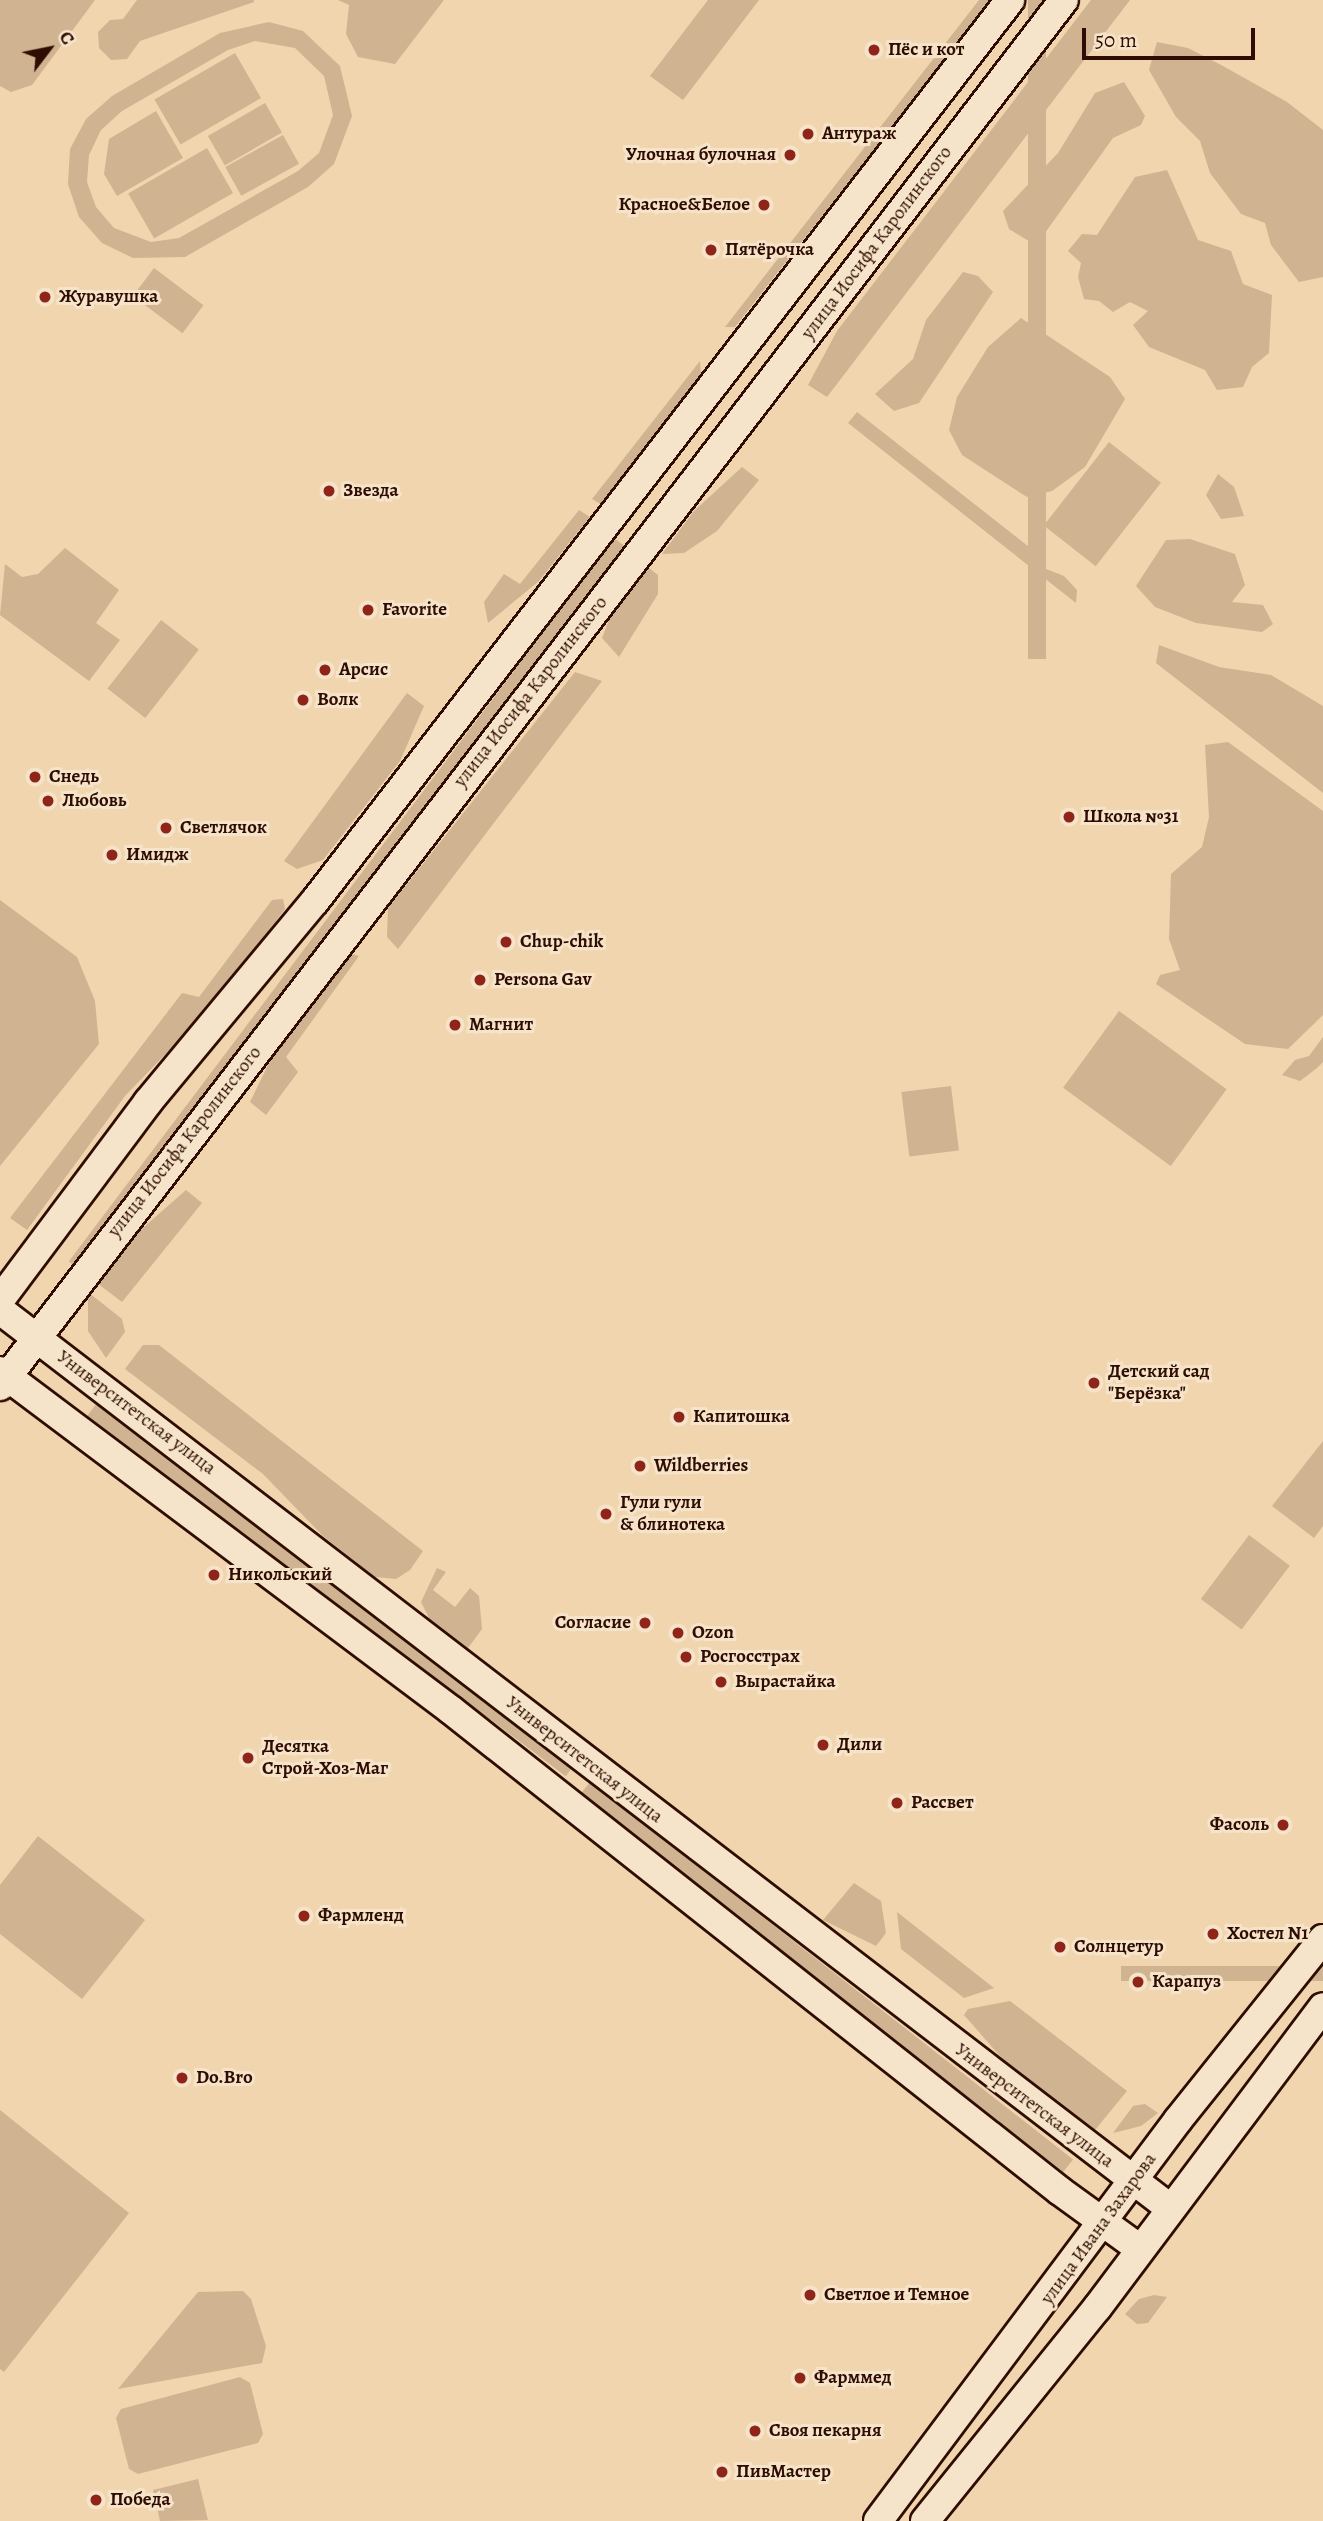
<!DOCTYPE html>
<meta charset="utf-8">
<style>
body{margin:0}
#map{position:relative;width:1323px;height:2521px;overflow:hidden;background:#f1d5ae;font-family:Alegreya,serif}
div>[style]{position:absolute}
.green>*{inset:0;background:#d0b391;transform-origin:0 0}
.roads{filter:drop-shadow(2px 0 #2f0d02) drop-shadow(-2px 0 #2f0d02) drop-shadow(0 2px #2f0d02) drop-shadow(0 -2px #2f0d02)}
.secondary>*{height:28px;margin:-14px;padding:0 14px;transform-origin:14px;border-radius:14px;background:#f6e4ca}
.dots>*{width:19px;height:19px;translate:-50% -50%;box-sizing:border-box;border:4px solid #f6e4ca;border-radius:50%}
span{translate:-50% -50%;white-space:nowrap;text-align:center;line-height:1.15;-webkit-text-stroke:6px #f6e4ca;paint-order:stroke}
.poi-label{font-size:19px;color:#2f0d02;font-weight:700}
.left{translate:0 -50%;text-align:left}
.right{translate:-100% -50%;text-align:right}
.street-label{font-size:19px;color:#2f0d02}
.north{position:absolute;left:14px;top:14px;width:70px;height:70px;-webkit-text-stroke:5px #f6e4ca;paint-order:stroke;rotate:58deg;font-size:19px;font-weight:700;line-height:28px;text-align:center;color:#2f0d02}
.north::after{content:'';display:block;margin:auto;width:24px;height:32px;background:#2f0d02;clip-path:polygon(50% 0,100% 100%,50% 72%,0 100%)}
.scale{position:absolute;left:1082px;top:28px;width:173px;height:32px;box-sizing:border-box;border:4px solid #2f0d02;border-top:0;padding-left:9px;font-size:21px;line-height:24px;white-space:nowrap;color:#2f0d02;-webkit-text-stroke:5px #f6e4ca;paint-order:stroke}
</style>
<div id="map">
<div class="green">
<i style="clip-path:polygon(0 0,95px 0,32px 85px,11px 92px,0 86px)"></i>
<i style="clip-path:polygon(137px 0,254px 0,254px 2px,140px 41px,127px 59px,111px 60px,99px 48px,98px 32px,110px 20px,123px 19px)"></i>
<i style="clip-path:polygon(338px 0,444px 0,395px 64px,358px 57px,346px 34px,349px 5px)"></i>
<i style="clip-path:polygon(708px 0,759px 0,683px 100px,650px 76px)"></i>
<i style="clip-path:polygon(979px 0,991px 0,735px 327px,725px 327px)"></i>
<i style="left:1028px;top:0;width:18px;height:659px"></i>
<i style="clip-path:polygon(1091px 0,1130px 0,827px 397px,808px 385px,837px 331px)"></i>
<i style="clip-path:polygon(evenodd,269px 22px,303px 31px,340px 66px,352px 116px,334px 164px,308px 187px,185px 257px,133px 258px,102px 243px,79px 217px,68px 184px,70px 149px,86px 119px,112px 96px,220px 33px,269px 22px,255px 41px,295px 48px,324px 76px,333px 115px,319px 153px,298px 171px,179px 238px,151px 242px,114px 228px,96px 207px,87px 182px,89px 155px,101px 130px,122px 111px,228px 50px,255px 41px)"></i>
<i style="clip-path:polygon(1157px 42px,1188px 48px,1223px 66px,1287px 102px,1323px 130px,1323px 277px,1299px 282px,1271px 245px,1265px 223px,1241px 214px,1210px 173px,1200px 141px,1176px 117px,1149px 70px)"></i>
<i style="left:235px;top:53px;width:52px;height:93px;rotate:60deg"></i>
<i style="clip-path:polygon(1124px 82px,1145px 116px,1141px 125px,1113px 138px,1042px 237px,1027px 240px,1009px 229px,1003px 211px,1058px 153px,1095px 93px)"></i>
<i style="left:265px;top:103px;width:34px;height:66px;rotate:60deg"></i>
<i style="clip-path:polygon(156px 111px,183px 158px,117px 196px,104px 174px,109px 139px)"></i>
<i style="left:283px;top:135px;width:33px;height:66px;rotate:61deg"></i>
<i style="left:207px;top:148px;width:52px;height:91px;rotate:60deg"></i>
<i style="clip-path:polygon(1167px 170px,1198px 240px,1231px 251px,1243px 284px,1272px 295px,1269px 353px,1252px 367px,1243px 387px,1217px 390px,1205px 370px,1149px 347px,1133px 325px,1148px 311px,1130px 302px,1113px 312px,1099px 301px,1084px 299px,1078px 277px,1081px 263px,1068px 251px,1082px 234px,1097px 235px,1135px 177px)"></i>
<i style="left:154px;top:268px;width:62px;height:35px;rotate:37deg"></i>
<i style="clip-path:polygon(963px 272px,978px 276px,993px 292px,919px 403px,894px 411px,875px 394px,913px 359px,926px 320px)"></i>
<i style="clip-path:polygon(1021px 318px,1110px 377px,1125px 399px,1085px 467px,1052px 491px,1027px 497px,962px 455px,949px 430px,957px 397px,988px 347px)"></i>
<i style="clip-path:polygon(700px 361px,701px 376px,602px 505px,592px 499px)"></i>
<i style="clip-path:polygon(857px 412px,1033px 550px,1041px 567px,1064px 576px,1077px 590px,1076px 603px,848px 423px)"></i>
<i style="left:1109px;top:442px;width:66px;height:106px;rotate:38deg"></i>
<i style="clip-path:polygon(742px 467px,759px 480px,717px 531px,684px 553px,662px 554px,694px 511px)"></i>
<i style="clip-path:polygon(1218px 474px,1234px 487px,1244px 516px,1221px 519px,1206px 495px)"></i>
<i style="clip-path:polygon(579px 510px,590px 517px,539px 581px,488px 623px,484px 602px,504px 574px,520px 584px)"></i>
<i style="left:614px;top:538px;width:15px;height:906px;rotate:37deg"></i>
<i style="clip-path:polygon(1190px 539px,1235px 554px,1245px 585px,1232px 602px,1263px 605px,1273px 624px,1262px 632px,1196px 623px,1155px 607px,1136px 586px,1166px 540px)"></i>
<i style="clip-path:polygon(65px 548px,119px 590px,96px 623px,120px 640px,89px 681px,0 615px,5px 564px,22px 577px,38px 574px)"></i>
<i style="clip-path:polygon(649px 568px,658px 575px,658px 594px,619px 657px,602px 638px,609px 620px)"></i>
<i style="left:161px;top:620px;width:48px;height:87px;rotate:38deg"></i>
<i style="clip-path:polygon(1159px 645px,1219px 667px,1271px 675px,1323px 706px,1323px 793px,1156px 663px)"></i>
<i style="clip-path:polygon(575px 672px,602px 681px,398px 949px,387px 937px,388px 908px)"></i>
<i style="clip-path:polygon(407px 693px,424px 706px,400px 761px,323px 860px,297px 869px,284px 861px)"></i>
<i style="clip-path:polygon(1228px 742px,1323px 811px,1323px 1015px,1288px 1049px,1245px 1044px,1156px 984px,1160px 975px,1180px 970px,1169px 939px,1171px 874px,1202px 847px,1209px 817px,1205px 745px)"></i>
<i style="clip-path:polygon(283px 899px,285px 909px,208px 1010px,125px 1096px,27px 1230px,10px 1218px,182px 993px,199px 997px,272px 900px)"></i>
<i style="clip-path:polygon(0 900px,77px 957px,95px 1001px,99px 1044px,0 1166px)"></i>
<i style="clip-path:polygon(352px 954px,359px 956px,286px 1057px,298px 1072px,266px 1115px,250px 1102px,276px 1049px)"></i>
<i style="left:1119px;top:1011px;width:133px;height:95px;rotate:36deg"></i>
<i style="clip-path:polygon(1323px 1037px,1323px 1062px,1317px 1068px,1300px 1081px,1282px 1075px,1295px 1060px,1309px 1056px)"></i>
<i style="left:951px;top:1086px;width:65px;height:50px;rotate:83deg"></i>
<i style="clip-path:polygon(186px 1190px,202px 1203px,122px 1302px,97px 1283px,136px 1234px)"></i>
<i style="clip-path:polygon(88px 1292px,122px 1319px,125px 1332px,106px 1358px,88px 1331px)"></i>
<i style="clip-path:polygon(143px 1345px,159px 1345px,423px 1551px,410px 1570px,396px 1579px,375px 1577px,323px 1536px,263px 1474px,125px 1369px)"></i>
<i style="left:97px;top:1403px;width:599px;height:16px;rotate:37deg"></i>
<i style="clip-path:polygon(1323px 1441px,1323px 1526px,1314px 1538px,1272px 1506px)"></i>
<i style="left:1249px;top:1535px;width:51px;height:80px;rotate:37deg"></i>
<i style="clip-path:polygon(437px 1568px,446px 1572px,433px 1590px,455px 1607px,470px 1588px,479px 1596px,482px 1629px,468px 1648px,429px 1618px,421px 1602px)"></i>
<i style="left:590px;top:1782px;width:613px;height:16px;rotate:38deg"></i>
<i style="clip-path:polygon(38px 1836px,145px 1920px,82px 1999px,0 1934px,0 1885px)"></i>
<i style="clip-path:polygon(854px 1883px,881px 1901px,886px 1933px,876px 1946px,823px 1920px)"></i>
<i style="clip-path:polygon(897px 1912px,994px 1988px,964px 1998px,901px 1949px)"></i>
<i style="left:1323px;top:1966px;width:15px;height:202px;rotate:90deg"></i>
<i style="clip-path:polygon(1010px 2001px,1127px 2091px,1095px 2130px,1006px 2063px,964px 2015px,968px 2009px)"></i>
<i style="clip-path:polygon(1145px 2104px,1158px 2113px,1141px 2126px,1113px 2133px,1133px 2106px)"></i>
<i style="clip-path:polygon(0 2110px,129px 2213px,4px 2372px,0 2369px)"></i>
<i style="clip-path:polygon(243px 2291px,251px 2299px,266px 2346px,262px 2363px,118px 2389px,198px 2292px)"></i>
<i style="clip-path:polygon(1154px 2295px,1167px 2297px,1148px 2323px,1137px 2324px,1125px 2314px,1139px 2299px)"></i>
<i style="clip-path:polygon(240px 2377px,250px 2383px,263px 2434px,258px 2443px,138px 2474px,129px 2469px,116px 2418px,121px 2409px)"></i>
<i style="clip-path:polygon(198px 2479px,208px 2520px,160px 2521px,153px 2490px)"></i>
</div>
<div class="roads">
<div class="secondary">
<i style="left:0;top:1300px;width:247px;rotate:-53.2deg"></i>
<i style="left:148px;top:1102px;width:261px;rotate:-50.3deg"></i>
<i style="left:315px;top:901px;width:1138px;rotate:-52.35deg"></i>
<i style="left:0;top:1310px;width:1475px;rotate:37.51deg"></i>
<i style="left:0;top:1371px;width:564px;rotate:36.93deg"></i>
<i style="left:451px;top:1710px;width:776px;rotate:38.3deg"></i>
<i style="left:1060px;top:2191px;width:99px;rotate:35.9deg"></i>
<i style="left:0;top:1386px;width:1747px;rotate:-52.49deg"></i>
<i style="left:878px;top:2521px;width:501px;rotate:-53.2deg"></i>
<i style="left:1178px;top:2120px;width:232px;rotate:-51.3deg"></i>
<i style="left:925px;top:2521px;width:274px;rotate:-51.1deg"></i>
<i style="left:1097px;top:2308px;width:376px;rotate:-53.1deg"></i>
</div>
</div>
<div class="dots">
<i style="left:874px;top:50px;background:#8f2418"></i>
<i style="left:808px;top:134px;background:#8f2418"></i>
<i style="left:790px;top:155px;background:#8f2418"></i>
<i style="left:764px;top:205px;background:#8f2418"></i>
<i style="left:711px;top:250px;background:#8f2418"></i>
<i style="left:45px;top:297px;background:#8f2418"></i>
<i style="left:329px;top:491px;background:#8f2418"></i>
<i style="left:368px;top:610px;background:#8f2418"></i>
<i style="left:325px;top:670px;background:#8f2418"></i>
<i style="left:303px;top:700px;background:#8f2418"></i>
<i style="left:35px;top:777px;background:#8f2418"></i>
<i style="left:48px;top:801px;background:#8f2418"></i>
<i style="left:1069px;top:817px;background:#8f2418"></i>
<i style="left:166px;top:828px;background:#8f2418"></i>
<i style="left:112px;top:855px;background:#8f2418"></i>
<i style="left:506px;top:942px;background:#8f2418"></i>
<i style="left:480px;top:980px;background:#8f2418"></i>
<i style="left:455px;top:1025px;background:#8f2418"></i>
<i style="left:1094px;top:1383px;background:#8f2418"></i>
<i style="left:679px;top:1417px;background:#8f2418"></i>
<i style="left:640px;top:1466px;background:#8f2418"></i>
<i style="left:606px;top:1514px;background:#8f2418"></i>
<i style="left:214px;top:1575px;background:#8f2418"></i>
<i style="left:645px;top:1623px;background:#8f2418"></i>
<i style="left:678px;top:1633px;background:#8f2418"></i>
<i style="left:686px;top:1657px;background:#8f2418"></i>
<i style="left:721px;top:1682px;background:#8f2418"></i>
<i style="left:823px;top:1745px;background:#8f2418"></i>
<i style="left:248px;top:1758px;background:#8f2418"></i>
<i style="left:897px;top:1803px;background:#8f2418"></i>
<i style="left:1283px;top:1825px;background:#8f2418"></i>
<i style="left:304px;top:1916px;background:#8f2418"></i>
<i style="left:1213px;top:1934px;background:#8f2418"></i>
<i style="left:1060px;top:1947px;background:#8f2418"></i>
<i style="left:1138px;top:1982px;background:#8f2418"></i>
<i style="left:182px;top:2078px;background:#8f2418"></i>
<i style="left:810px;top:2295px;background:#8f2418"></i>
<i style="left:800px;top:2378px;background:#8f2418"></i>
<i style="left:755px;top:2431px;background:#8f2418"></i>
<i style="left:722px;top:2472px;background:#8f2418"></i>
<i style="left:96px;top:2500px;background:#8f2418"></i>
</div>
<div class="poi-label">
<span class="left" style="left:888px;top:50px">Пёс и кот</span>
<span class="left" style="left:822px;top:134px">Антураж</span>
<span class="right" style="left:776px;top:155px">Улочная булочная</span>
<span class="right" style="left:750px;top:205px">Красное&amp;Белое</span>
<span class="left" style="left:725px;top:250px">Пятёрочка</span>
<span class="left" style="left:59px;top:297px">Журавушка</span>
<span class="left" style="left:343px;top:491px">Звезда</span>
<span class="left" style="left:382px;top:610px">Favorite</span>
<span class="left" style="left:339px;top:670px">Арсис</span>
<span class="left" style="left:317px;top:700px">Волк</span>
<span class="left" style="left:49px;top:777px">Снедь</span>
<span class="left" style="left:62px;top:801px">Любовь</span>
<span class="left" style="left:1083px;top:817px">Школа №31</span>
<span class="left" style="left:180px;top:828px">Светлячок</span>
<span class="left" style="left:126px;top:855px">Имидж</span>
<span class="left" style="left:520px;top:942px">Chup-chik</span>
<span class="left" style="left:494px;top:980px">Persona Gav</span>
<span class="left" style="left:469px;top:1025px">Магнит</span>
<span class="left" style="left:1108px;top:1383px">Детский сад<br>"Берёзка"</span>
<span class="left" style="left:693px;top:1417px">Капитошка</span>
<span class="left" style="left:654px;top:1466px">Wildberries</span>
<span class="left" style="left:620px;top:1514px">Гули гули<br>&amp; блинотека</span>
<span class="left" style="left:228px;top:1575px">Никольский</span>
<span class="right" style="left:631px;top:1623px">Согласие</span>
<span class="left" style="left:692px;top:1633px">Ozon</span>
<span class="left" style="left:700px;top:1657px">Росгосстрах</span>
<span class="left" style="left:735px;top:1682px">Вырастайка</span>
<span class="left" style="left:837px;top:1745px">Дили</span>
<span class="left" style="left:262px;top:1758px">Десятка<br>Строй-Хоз-Маг</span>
<span class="left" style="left:911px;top:1803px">Рассвет</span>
<span class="right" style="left:1269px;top:1825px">Фасоль</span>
<span class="left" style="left:318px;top:1916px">Фармленд</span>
<span class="left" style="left:1227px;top:1934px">Хостел N1</span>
<span class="left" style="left:1074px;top:1947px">Солнцетур</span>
<span class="left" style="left:1152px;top:1982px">Карапуз</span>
<span class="left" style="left:196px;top:2078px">Do.Bro</span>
<span class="left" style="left:824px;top:2295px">Светлое и Темное</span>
<span class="left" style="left:814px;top:2378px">Фарммед</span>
<span class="left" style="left:769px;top:2431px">Своя пекарня</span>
<span class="left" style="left:736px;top:2472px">ПивМастер</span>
<span class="left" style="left:110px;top:2500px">Победа</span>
</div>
<div class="street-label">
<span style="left:877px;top:243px;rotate:-53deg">улица Иосифа Каролинского</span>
<span style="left:531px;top:692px;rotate:-52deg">улица Иосифа Каролинского</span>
<span style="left:185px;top:1142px;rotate:-52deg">улица Иосифа Каролинского</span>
<span style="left:136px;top:1413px;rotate:37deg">Университетская улица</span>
<span style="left:584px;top:1760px;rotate:38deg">Университетская улица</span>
<span style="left:1034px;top:2106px;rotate:37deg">Университетская улица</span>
<span style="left:1099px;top:2229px;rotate:-54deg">улица Ивана Захарова</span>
</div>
<div class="north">С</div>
<div class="scale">50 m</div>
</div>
